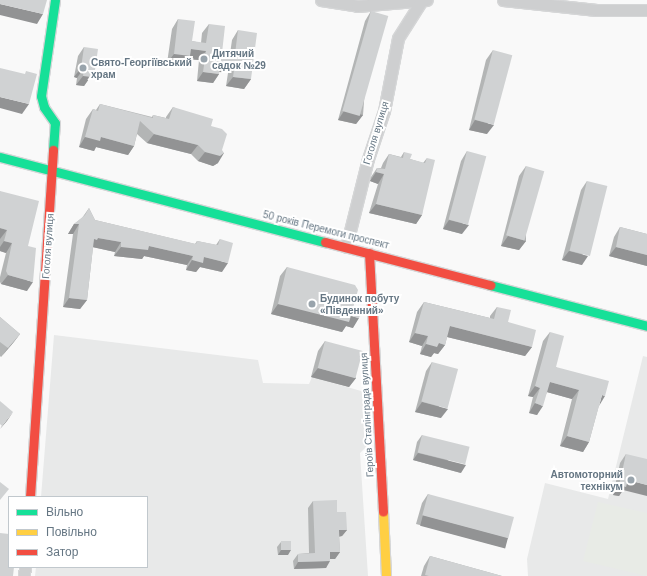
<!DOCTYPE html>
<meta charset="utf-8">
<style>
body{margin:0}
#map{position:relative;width:647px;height:576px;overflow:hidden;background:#f9f9f9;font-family:Arial,sans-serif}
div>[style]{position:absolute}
.built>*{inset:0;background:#e8e9e9}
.green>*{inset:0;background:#e8ebe6}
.roads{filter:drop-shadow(1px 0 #d5d6d7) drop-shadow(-1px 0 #d5d6d7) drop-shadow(0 1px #d5d6d7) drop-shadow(0 -1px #d5d6d7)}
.street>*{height:11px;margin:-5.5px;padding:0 5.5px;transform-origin:5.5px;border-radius:5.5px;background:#cecfd0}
.fast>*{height:9px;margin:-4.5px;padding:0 4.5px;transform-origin:4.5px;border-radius:4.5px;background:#16e098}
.slow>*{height:9px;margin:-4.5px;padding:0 4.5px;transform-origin:4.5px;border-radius:4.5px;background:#ffcf43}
.jam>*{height:9px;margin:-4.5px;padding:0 4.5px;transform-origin:4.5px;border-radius:4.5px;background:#f24e42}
.wall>*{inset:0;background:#b3b5b5}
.shaded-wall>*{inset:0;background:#929394;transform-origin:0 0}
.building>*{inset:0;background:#d0d2d3;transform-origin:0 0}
.dots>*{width:11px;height:11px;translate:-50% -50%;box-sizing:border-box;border:2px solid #fff;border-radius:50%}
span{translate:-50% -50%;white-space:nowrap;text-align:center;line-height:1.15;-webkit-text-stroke:4px #fff;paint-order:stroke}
.poi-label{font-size:10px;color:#657683;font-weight:700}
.left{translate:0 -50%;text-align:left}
.right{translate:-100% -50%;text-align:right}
.street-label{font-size:10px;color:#657683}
.legend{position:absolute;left:8px;top:496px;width:140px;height:72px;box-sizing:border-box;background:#fff;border:1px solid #c1c8cd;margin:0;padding:5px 7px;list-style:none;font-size:12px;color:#657683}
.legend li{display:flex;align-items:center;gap:8px;height:20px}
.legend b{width:20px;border:1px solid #c1c8cd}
</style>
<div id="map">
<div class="built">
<i style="clip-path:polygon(54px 335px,258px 360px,263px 383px,309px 384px,312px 377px,368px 393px,366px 447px,360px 453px,368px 576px,35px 576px,36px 567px,147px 567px,147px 497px,41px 497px)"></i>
<i style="clip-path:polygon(643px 356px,647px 357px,647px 576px,528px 576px,527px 559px,545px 483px,608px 499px)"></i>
</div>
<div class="green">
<i style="clip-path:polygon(598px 502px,647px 513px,647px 576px,583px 561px)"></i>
</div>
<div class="roads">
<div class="street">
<i style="left:321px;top:0;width:36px;rotate:9deg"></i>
<i style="left:357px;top:6px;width:70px;rotate:-4.9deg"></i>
<i style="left:503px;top:0;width:94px;rotate:6.1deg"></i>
<i style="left:596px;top:10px;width:51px"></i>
<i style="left:346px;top:247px;width:91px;rotate:-76deg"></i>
<i style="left:368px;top:159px;width:51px;rotate:-71.6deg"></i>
<i style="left:384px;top:111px;width:74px;rotate:-79.1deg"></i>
<i style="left:398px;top:38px;width:45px;rotate:-57.7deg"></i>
<i style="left:24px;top:576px;width:9px;rotate:-84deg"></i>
</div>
<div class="fast">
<i style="left:53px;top:150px;width:27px;rotate:-86deg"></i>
<i style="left:55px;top:123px;width:19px;rotate:-125deg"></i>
<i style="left:44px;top:107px;width:11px;rotate:-105deg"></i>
<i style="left:41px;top:96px;width:97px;rotate:-81.7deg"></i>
<i style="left:0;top:157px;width:336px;rotate:14.7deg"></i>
<i style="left:490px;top:285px;width:162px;rotate:14.6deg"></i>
</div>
<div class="slow">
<i style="left:383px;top:512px;width:64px;rotate:87.3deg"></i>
</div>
<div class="jam">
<i style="left:325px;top:242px;width:171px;rotate:14.6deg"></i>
<i style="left:369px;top:253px;width:259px;rotate:86.9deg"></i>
<i style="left:30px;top:497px;width:348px;rotate:-86.2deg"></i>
</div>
</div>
<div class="wall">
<i style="clip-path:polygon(371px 11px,363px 115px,356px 124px,338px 120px,365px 21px)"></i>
<i style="clip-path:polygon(178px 19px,192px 41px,201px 43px,202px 33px,209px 24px,222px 53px,230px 54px,232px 40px,238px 30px,251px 79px,244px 89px,226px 86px,228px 73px,219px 72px,219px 74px,213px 83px,197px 81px,199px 60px,188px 59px,183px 65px,167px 63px,172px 29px)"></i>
<i style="clip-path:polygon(84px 47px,95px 70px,84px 86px,76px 85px,77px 78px,74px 77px,78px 56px)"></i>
<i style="clip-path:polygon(493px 50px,487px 134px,469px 130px,486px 60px)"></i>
<i style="clip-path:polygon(100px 104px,152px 117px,153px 115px,166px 118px,166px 117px,173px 107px,211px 126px,218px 163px,213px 166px,198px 161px,191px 154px,147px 143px,137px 134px,134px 146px,128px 155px,96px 147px,94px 151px,79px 147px,86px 119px,93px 109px,96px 110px)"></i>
<i style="clip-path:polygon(467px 151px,462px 234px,443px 229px,461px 161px)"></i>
<i style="clip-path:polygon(404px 152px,410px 159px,423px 163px,427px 158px,422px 215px,416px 224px,369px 213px,378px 184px,370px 181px,371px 177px,377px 168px,381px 168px,383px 163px,389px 154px,401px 157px)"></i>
<i style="clip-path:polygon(526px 166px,526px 241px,519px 250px,501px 246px,519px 176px)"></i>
<i style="clip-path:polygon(587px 181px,582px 265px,562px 260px,581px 190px)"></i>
<i style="clip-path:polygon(0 191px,28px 246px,27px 291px,1px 284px,0 282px,0 277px,6px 253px,0 251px)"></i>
<i style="clip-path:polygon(89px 208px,95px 220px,195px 244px,197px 241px,216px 245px,220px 239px,222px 272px,200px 267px,196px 272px,186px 270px,187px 265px,144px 256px,142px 259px,114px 256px,115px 252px,93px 247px,87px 300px,80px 309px,63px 307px,73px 234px,68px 234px,74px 224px,82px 218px)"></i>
<i style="clip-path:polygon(620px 227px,647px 234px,647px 266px,609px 256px,614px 237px)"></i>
<i style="clip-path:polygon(287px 267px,353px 308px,353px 328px,346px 326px,342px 332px,271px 314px,280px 276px)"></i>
<i style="clip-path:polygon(424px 302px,490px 318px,490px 316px,497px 307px,508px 322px,532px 347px,525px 356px,447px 337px,445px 345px,438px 354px,434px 353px,431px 357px,420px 354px,422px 346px,409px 342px,417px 312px)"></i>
<i style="clip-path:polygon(0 317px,20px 334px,13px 343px,1px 357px,0 356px)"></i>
<i style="clip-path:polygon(550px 332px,556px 367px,599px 405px,589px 442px,583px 452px,560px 446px,572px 399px,547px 392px,537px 415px,529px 413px,533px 397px,528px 396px,543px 341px)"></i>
<i style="clip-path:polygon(325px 341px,356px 378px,349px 387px,311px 377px,318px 351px)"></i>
<i style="clip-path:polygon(432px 362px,441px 418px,415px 412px,426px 371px)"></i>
<i style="clip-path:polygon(422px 435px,461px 473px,413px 460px,417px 442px)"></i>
<i style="clip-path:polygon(626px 454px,623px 490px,619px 496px,613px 495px,620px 463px)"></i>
<i style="clip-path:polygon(428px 494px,508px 538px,502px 547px,416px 524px,422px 503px)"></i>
<i style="clip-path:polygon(313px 501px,337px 512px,347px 530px,342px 536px,339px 537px,340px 552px,335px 559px,330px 559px,326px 568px,294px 569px,293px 561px,298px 554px,309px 553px,308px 508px)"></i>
<i style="clip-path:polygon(281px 542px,288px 555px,278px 555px,277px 547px)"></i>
<i style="clip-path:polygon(430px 556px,502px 576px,421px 576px,424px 566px)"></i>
</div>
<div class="shaded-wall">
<i style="clip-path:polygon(0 4px,43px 14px,37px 24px,0 15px)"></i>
<i style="clip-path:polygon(191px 49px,206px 51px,199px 60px,188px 59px,183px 65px,167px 63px,174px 54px)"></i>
<i style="clip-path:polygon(221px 62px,235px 63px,228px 73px,214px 71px)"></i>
<i style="clip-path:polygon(81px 68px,84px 68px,77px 78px,74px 77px)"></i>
<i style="clip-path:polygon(92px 70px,95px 70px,84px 86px,76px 85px,83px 76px)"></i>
<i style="clip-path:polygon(203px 72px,219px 74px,213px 83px,197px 81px)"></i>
<i style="clip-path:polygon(233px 77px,251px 79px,244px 89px,226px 86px)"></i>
<i style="clip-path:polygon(0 97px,29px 104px,22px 114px,0 108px)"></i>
<i style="clip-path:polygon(344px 111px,363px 115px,356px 124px,338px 120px)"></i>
<i style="clip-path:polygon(475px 120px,494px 125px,487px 134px,469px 130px)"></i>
<i style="clip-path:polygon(154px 134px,198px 145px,191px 154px,147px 143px)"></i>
<i style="clip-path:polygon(85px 137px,101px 137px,134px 146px,128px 155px,96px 147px,94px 151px,79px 147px)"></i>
<i style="clip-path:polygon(205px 152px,224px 153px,218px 163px,213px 166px,198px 161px)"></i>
<i style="clip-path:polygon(376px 172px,384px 174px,378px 184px,370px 181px)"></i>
<i style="clip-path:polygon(376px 204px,422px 215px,416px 224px,369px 213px)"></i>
<i style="clip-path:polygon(449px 220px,469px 225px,462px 234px,443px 229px)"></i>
<i style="clip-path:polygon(74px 224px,79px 224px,73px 234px,68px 234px)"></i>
<i style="clip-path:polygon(0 228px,7px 230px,0 239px)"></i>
<i style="clip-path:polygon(508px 236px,526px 241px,519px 250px,501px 246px)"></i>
<i style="clip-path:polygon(98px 238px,121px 242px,115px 252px,92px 247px,94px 239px)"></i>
<i style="clip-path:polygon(4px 241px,12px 243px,6px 253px,0 251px,0 247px)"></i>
<i style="clip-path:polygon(149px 246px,193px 256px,187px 265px,144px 256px,142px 259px,114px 256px,121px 247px)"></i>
<i style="clip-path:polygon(616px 247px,647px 255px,647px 266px,609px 256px)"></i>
<i style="clip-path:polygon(569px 251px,588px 256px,582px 265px,562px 260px)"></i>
<i style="clip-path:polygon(204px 257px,228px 263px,222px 272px,200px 267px,196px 272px,186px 270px,192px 260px)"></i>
<i style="clip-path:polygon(8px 275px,33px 282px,27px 291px,1px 284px)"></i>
<i style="clip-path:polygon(69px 298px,87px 300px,80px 309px,63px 307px)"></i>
<i style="clip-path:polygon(278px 304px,351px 316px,359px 318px,353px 328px,346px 326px,342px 332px,271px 314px)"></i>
<i style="clip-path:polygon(450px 326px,532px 347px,525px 356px,443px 336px)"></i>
<i style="clip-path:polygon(415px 333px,428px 336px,422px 346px,409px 342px)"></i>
<i style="clip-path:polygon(20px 334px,13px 343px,1px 357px,8px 348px)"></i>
<i style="clip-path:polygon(439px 343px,445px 345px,438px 354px,434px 353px,431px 357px,420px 354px,426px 344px)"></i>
<i style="clip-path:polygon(318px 368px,356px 378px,349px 387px,311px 377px)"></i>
<i style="clip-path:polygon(550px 382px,579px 390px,572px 399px,543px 391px)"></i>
<i style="clip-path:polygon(535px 386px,540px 388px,533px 397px,528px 396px)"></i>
<i style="clip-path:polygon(602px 395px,605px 396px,599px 406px)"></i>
<i style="clip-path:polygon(422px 402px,448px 409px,441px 418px,415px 412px)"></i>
<i style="clip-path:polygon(535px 403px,543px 406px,537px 415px,529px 413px)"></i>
<i style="clip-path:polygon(13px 412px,7px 421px,0 429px,2px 426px)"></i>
<i style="clip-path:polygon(567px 436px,589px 442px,583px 452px,560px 446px)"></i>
<i style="clip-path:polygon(418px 453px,466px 465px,461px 473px,413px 460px)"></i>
<i style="clip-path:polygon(628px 480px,647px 485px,647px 496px,623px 490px,619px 496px,613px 495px,619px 485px)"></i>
<i style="left:423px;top:515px;width:88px;height:11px;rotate:15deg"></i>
<i style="clip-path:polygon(339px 530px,347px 530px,342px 536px,334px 537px)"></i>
<i style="clip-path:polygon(281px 550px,291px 550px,288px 555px,278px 555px)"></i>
<i style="clip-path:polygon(330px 552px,340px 552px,335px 559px,325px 559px)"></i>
<i style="clip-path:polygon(330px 561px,326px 568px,294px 569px,298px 562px)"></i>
</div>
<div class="building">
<i style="clip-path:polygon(0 0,47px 0,43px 14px,0 4px)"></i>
<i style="left:371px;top:11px;width:18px;height:104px;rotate:16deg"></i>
<i style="clip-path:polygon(178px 19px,195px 21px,192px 41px,206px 43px,209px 24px,225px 26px,222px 53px,235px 54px,238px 30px,257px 33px,251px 79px,233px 77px,235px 63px,221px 62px,219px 74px,203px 72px,206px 51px,191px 49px,190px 56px,174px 54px)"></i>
<i style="clip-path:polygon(84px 47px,98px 49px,95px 70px,92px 70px,91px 77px,83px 76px,84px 68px,81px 68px)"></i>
<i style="left:493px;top:50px;width:20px;height:72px;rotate:15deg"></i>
<i style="clip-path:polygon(0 68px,25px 74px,26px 71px,37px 74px,29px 104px,0 97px)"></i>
<i style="clip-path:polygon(100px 104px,153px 118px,153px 115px,169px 119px,173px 107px,213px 119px,211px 126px,222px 129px,227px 134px,222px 150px,224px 153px,220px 156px,205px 152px,198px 145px,154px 134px,140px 121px,134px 146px,101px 137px,100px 141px,85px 137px,93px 109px,98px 111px)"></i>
<i style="left:467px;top:151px;width:20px;height:71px;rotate:15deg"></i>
<i style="clip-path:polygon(404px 152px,412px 154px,410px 159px,425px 163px,427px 158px,435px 160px,422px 215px,376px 204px,384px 174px,376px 172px,377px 168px,385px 169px,389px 154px,403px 158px)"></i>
<i style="left:526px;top:166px;width:19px;height:72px;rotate:16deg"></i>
<i style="left:587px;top:181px;width:21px;height:72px;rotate:14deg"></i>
<i style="clip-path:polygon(0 191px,39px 201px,28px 246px,36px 248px,33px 282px,8px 275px,6px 271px,12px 243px,4px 241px,7px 230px,0 228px)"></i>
<i style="clip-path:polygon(89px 208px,95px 220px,196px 244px,197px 241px,218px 245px,220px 239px,233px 243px,228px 263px,204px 257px,203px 263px,192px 260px,193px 256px,149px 246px,148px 250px,121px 247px,121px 242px,98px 238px,97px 240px,94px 239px,87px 300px,69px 298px,79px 224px,74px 224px,85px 215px)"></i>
<i style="clip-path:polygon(620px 227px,647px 234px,647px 255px,616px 247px)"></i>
<i style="clip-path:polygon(287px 267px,355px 285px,358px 290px,353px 308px,362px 310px,359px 318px,351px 316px,349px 322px,278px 304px)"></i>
<i style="clip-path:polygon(424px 302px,494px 319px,497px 307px,511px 310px,508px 322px,536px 330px,532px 347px,450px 326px,445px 345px,439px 343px,437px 347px,426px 344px,428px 336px,415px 333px)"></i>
<i style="clip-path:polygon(0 317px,20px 334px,8px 348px,0 342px)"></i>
<i style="clip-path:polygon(550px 332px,564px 336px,556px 367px,609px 381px,605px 396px,602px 395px,589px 442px,567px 436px,579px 390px,550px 382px,543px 406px,535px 403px,540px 388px,535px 386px)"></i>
<i style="left:325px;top:341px;width:39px;height:28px;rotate:15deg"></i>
<i style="left:432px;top:362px;width:27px;height:41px;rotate:15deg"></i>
<i style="clip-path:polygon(0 401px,13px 412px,2px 426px,0 424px)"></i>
<i style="left:422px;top:435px;width:49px;height:18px;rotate:14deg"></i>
<i style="clip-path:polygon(626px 454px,647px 459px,647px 485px,628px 480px,626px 487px,619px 485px)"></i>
<i style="clip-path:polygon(0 482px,9px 489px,0 500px)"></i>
<i style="left:428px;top:494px;width:89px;height:22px;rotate:15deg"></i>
<i style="clip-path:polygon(337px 500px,337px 512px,346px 512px,347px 530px,339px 530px,340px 552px,330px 552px,330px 561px,298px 562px,298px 554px,315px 553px,313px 501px)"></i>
<i style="clip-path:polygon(0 533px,9px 534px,9px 567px,14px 567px,13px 576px,0 576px)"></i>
<i style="left:291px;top:541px;width:9px;height:10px;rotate:90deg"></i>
<i style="clip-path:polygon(430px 556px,502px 576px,429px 576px,425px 575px)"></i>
</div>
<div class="dots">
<i style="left:204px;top:59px;background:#99a4ac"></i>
<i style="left:83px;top:68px;background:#99a4ac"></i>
<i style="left:312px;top:304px;background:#99a4ac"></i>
<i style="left:631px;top:480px;background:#99a4ac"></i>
</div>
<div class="poi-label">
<span class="left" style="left:212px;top:59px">Дитячий<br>садок №29</span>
<span class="left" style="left:91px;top:68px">Свято-Георгіївський<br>храм</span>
<span class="left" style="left:320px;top:304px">Будинок побуту<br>«Південний»</span>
<span class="right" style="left:623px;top:480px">Автомоторний<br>технікум</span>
</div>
<div class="street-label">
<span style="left:376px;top:133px;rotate:-73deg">Гоголя вулиця</span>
<span style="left:326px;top:230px;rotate:14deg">50 років Перемоги проспект</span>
<span style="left:48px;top:246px;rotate:-86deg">Гоголя вулиця</span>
<span style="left:367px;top:415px;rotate:-93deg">Героїв Сталінграда вулиця</span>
</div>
<ul class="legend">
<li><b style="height:5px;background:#16e098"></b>Вільно</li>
<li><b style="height:5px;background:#ffcf43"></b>Повільно</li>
<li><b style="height:5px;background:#f24e42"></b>Затор</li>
</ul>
</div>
